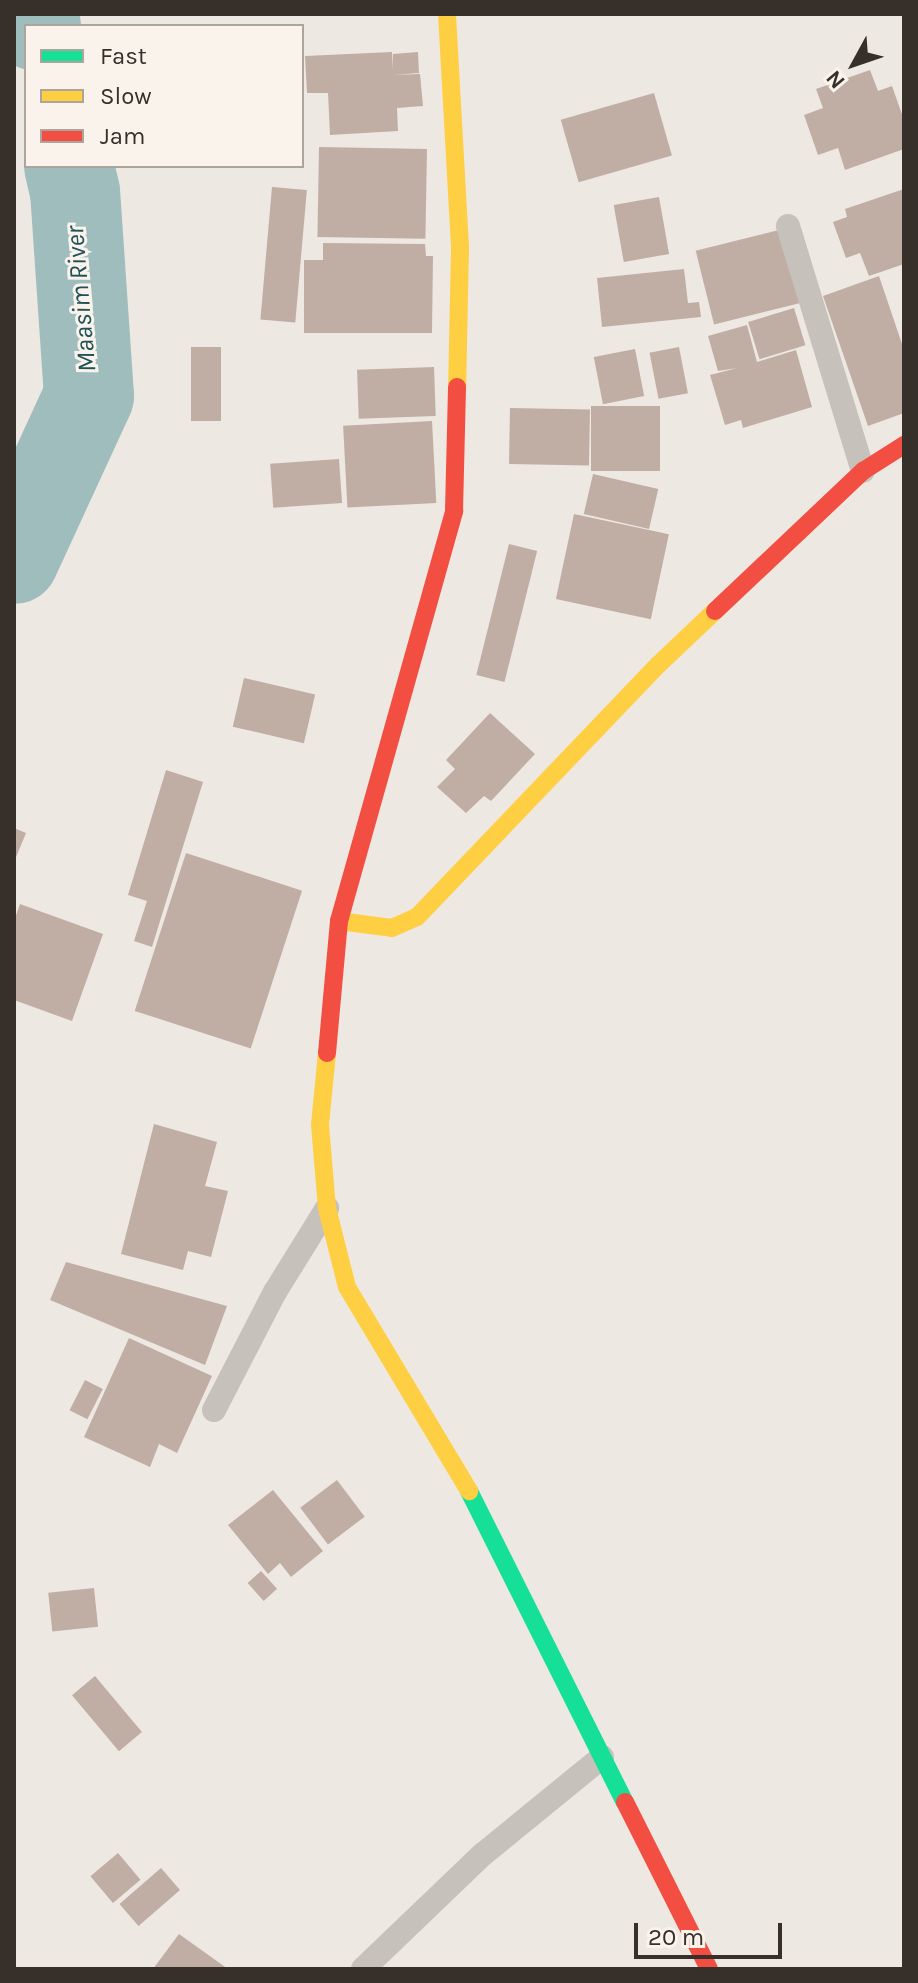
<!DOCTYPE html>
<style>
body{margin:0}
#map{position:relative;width:918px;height:1983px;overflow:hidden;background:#eee8e2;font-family:Karla,sans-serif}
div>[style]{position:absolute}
.river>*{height:90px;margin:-45px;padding:0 45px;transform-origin:45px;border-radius:45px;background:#a0bdbe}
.building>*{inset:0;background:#c0aea5;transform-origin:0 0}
.lane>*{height:24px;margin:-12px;padding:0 12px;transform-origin:12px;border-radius:12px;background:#c7c1bb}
.fast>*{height:18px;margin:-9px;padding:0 9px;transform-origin:9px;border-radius:9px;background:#16e098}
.slow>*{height:18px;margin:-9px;padding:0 9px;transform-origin:9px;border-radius:9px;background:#ffcf43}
.jam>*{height:18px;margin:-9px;padding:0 9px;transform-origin:9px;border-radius:9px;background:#f24e42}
span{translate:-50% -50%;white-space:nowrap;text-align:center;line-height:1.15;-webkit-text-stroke:6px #f9f3eb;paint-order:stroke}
.water-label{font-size:26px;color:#205158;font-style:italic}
.frame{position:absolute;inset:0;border:16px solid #372f29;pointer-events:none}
.legend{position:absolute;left:24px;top:24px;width:280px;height:144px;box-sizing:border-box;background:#f9f3eb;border:2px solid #aba59d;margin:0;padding:10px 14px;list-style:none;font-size:24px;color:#372f29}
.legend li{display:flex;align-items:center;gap:16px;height:40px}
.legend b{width:40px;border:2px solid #aba59d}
.north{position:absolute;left:814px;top:24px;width:80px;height:80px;-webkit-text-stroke:6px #f9f3eb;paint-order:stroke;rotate:230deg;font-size:22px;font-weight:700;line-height:32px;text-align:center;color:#372f29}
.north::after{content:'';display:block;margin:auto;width:28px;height:36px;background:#372f29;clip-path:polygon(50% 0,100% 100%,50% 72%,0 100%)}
.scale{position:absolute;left:634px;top:1923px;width:148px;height:36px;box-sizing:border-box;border:4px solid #372f29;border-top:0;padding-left:10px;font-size:24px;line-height:28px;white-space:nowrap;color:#372f29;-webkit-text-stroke:6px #f9f3eb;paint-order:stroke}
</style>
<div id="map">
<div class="river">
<i style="left:34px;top:14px;width:12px;rotate:81deg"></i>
<i style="left:14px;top:559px;width:179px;rotate:-65.3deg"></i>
<i style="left:89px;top:396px;width:204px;rotate:-93.9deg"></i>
<i style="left:75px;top:192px;width:27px;rotate:-103deg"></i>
</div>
<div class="building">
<i style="clip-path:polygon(392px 52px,393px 70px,393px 54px,418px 52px,419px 73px,393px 75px,420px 74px,423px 106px,397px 108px,398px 131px,330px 135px,328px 93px,307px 93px,305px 56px)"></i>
<i style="clip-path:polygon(870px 70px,878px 91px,892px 86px,904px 120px,904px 149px,845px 170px,838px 148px,818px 155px,804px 115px,823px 108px,816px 89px)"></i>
<i style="left:654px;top:93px;width:65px;height:97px;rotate:74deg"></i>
<i style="left:319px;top:147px;width:108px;height:90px;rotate:1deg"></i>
<i style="left:272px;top:187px;width:35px;height:133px;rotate:5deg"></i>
<i style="clip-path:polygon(904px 189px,904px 264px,869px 276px,860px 253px,846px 258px,833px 222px,847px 217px,845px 209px)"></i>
<i style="left:659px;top:197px;width:58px;height:46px;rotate:80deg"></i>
<i style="left:783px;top:229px;width:76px;height:90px;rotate:76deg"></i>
<i style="clip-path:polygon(323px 243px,425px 244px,426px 256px,433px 256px,432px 333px,304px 333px,304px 260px,323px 260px)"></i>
<i style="clip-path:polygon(684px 269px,688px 303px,699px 302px,701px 317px,602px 327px,597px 278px)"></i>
<i style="clip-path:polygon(879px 276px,904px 350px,904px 413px,868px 426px,823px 296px)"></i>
<i style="left:794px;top:308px;width:39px;height:48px;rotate:73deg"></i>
<i style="clip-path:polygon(747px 325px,757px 362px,796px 350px,812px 407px,743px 428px,741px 420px,725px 425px,710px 375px,737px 368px,718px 371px,708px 336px)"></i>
<i style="left:191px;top:347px;width:30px;height:74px"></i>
<i style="left:679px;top:347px;width:47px;height:30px;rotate:79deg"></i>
<i style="left:635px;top:349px;width:48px;height:42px;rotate:79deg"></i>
<i style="left:434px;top:367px;width:49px;height:77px;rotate:88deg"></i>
<i style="left:591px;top:406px;width:69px;height:65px"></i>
<i style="left:510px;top:408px;width:80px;height:56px;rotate:1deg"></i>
<i style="left:432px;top:421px;width:82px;height:89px;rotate:87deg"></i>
<i style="left:339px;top:459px;width:44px;height:69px;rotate:86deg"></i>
<i style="left:593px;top:474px;width:67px;height:41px;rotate:13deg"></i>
<i style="left:574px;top:514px;width:97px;height:87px;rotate:12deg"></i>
<i style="left:509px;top:544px;width:29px;height:135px;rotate:14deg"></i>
<i style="left:244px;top:678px;width:73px;height:50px;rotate:13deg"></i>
<i style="clip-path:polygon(490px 713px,535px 754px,491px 801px,484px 796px,466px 813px,437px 787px,455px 769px,446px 760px)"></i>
<i style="clip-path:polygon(166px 770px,203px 782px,152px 947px,134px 941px,147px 901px,128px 895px)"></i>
<i style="clip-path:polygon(14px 828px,26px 833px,14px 862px)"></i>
<i style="left:186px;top:853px;width:122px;height:166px;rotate:18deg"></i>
<i style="clip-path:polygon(20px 904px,103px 934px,72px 1021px,14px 1000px,14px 921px)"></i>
<i style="clip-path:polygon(154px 1124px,217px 1142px,205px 1186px,228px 1191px,211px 1257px,188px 1251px,183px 1270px,121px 1254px)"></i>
<i style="clip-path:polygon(66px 1262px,227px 1306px,205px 1365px,50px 1300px)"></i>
<i style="clip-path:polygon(129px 1338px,212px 1376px,177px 1453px,159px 1444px,150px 1467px,84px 1437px)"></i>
<i style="left:85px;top:1380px;width:20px;height:34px;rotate:27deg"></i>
<i style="left:337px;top:1480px;width:46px;height:46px;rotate:53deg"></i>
<i style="clip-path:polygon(273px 1490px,323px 1551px,291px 1577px,280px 1563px,268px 1574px,228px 1525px)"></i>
<i style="left:261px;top:1571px;width:24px;height:18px;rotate:48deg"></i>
<i style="left:94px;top:1588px;width:39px;height:46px;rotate:84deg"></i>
<i style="left:95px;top:1676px;width:73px;height:30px;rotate:50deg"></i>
<i style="left:118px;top:1853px;width:35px;height:36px;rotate:50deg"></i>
<i style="left:161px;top:1868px;width:29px;height:55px;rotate:49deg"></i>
<i style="clip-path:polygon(179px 1934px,228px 1969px,153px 1969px)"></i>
</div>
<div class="lane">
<i style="left:788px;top:226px;width:256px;rotate:73deg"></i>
<i style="left:214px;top:1410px;width:133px;rotate:-62.7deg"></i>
<i style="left:275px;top:1292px;width:99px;rotate:-58.2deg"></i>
<i style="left:363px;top:1969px;width:165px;rotate:-43.8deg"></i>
<i style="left:482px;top:1855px;width:155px;rotate:-39.2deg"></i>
</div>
<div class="fast">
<i style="left:469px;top:1491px;width:348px;rotate:63.4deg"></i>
</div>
<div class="slow">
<i style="left:447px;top:14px;width:235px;rotate:86.8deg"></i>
<i style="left:460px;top:249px;width:138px;rotate:91.2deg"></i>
<i style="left:339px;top:921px;width:53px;rotate:7.5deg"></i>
<i style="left:392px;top:928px;width:27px;rotate:-24deg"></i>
<i style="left:417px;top:917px;width:349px;rotate:-46.3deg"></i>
<i style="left:658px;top:665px;width:79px;rotate:-43.5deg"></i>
<i style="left:327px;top:1053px;width:72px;rotate:95.6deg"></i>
<i style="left:320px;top:1125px;width:83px;rotate:85.2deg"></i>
<i style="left:327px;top:1208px;width:81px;rotate:75.8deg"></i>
<i style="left:347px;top:1287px;width:238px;rotate:59.1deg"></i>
</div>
<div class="jam">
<i style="left:715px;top:611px;width:204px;rotate:-43.4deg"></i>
<i style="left:863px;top:471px;width:49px;rotate:-32.4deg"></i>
<i style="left:327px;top:1053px;width:133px;rotate:-84.8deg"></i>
<i style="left:339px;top:921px;width:426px;rotate:-74.3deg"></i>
<i style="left:454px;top:511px;width:124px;rotate:-88.6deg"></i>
<i style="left:625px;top:1802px;width:187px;rotate:63.3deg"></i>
</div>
<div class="water-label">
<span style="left:81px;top:299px;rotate:-95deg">Maasim River</span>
</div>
<div class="frame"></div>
<ul class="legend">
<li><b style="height:10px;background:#16e098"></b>Fast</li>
<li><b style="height:10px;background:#ffcf43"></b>Slow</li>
<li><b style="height:10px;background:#f24e42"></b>Jam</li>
</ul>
<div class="north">N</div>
<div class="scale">20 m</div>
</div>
